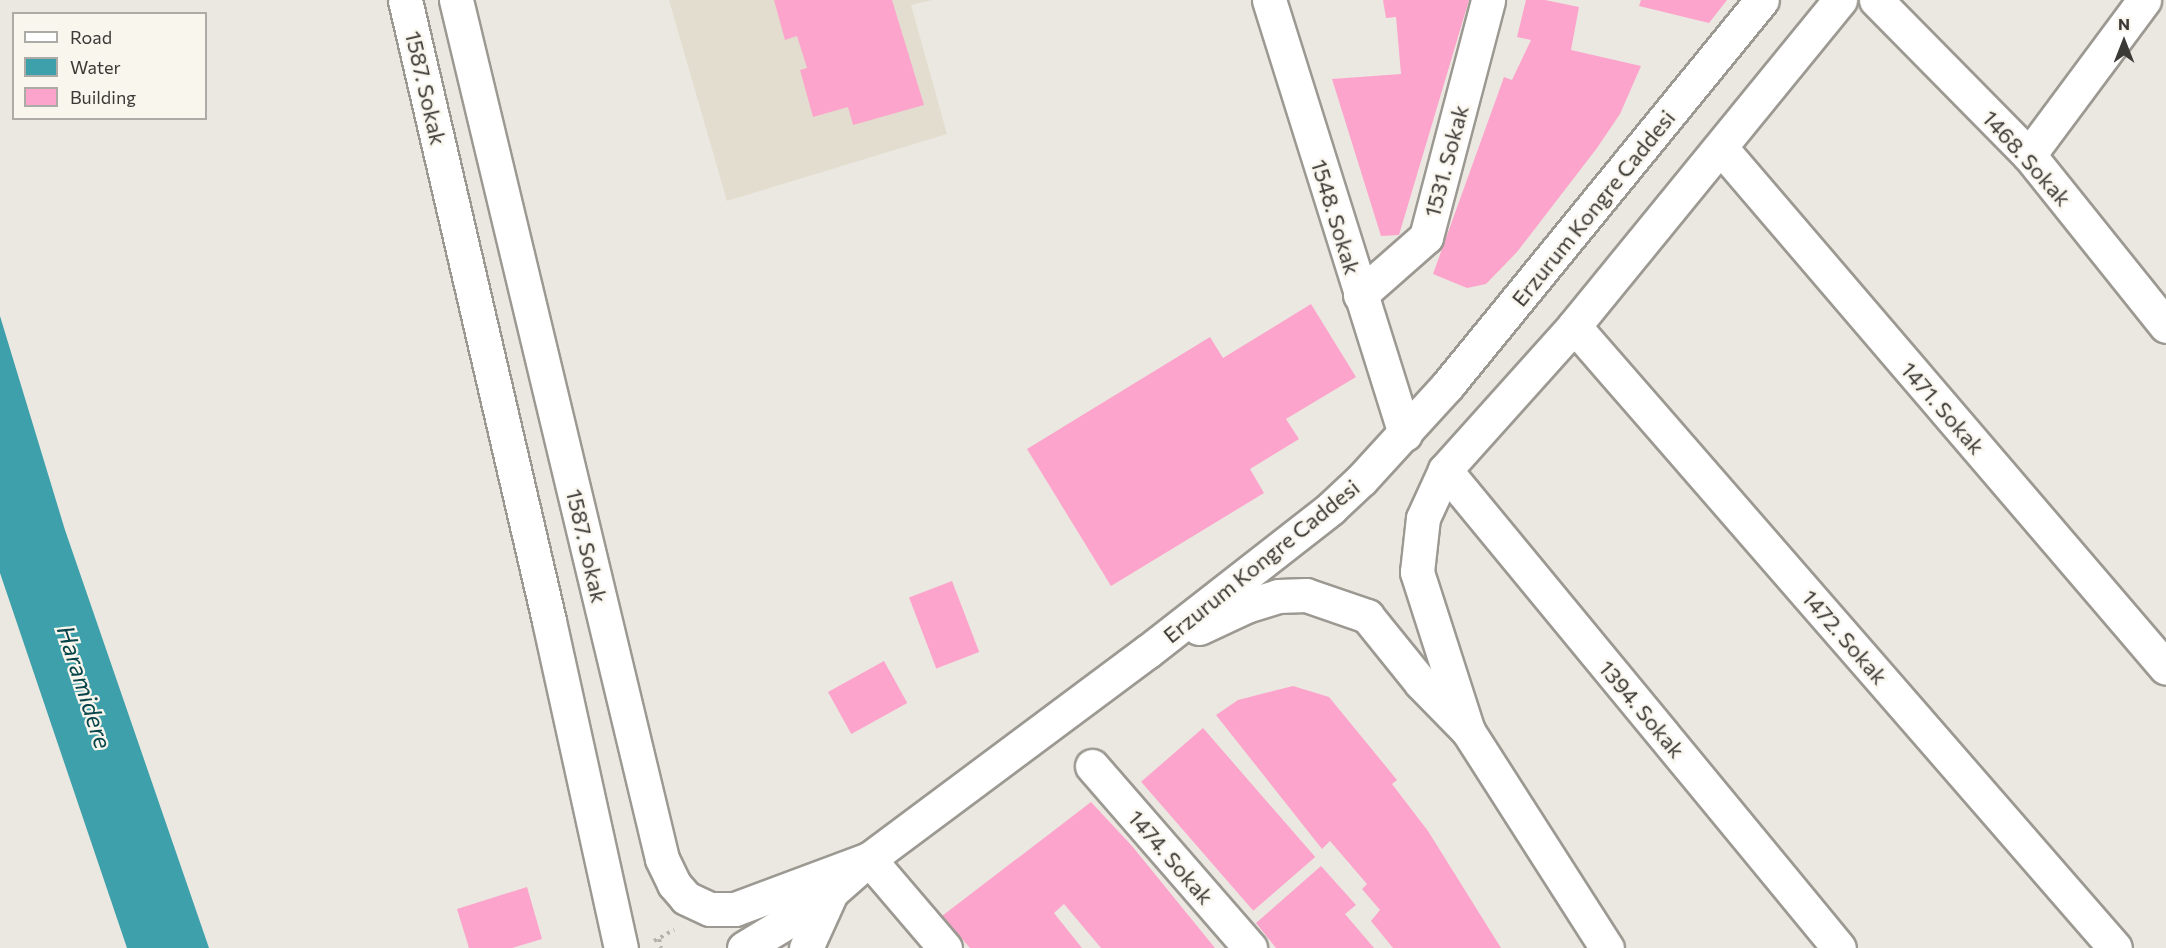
<!DOCTYPE html>
<style>
body{margin:0}
#map{position:relative;width:2166px;height:948px;overflow:hidden;background:#ebe8e1;font-family:Commissioner,sans-serif}
div>[style]{position:absolute}
.built>*{inset:0;background:#e2ddce}
.water>*{inset:0;background:#3ea0aa}
.building>*{inset:0;background:#fca4cb;transform-origin:0 0}
.path>*{height:4px;margin-top:-2px;transform-origin:0;background:repeating-linear-gradient(90deg,#b5b2ad 0 3px,transparent 0 7.5px)}
.roads{filter:drop-shadow(2px 0 #9c9992) drop-shadow(-2px 0 #9c9992) drop-shadow(0 2px #9c9992) drop-shadow(0 -2px #9c9992)}
.street>*{height:33px;margin:-16.5px;padding:0 16.5px;transform-origin:16.5px;border-radius:16.5px;background:#fff}
.secondary>*{height:33px;margin:-16.5px;padding:0 16.5px;transform-origin:16.5px;border-radius:16.5px;background:#fff}
.primary>*{height:33px;margin:-16.5px;padding:0 16.5px;transform-origin:16.5px;border-radius:16.5px;background:#fff}
span{translate:-50% -50%;white-space:nowrap;text-align:center;line-height:1.15;-webkit-text-stroke:4.5px #f9f6ee;paint-order:stroke}
.street-label{font-size:22px;color:#3b3a37}
.water-label{font-size:24px;color:#07454a;font-style:italic}
.legend{position:absolute;left:12px;top:12px;width:195px;height:108px;box-sizing:border-box;background:#f9f6ee;border:2px solid #adaba5;margin:0;padding:8px 10px;list-style:none;font-size:18px;color:#3b3a37}
.legend li{display:flex;align-items:center;gap:12px;height:30px}
.legend b{width:30px;border:2px solid #adaba5}
.north{position:absolute;left:2094px;top:12px;width:60px;height:60px;-webkit-text-stroke:4px #f9f6ee;paint-order:stroke;rotate:0deg;font-size:16px;font-weight:700;line-height:24px;text-align:center;color:#3b3a37}
.north::after{content:'';display:block;margin:auto;width:21px;height:27px;background:#3b3a37;clip-path:polygon(50% 0,100% 100%,50% 72%,0 100%)}
</style>
<div id="map">
<div class="built">
<i style="clip-path:polygon(669px 0,932px 0,911px 5px,947px 134px,727px 201px)"></i>
</div>
<div class="water">
<i style="clip-path:polygon(0 316px,65px 530px,209px 948px,127px 948px,0 573px)"></i>
</div>
<div class="building">
<i style="clip-path:polygon(774px 0,892px 0,924px 105px,853px 125px,848px 107px,813px 117px,800px 70px,807px 68px,797px 36px,785px 40px)"></i>
<i style="clip-path:polygon(1383px 0,1469px 0,1399px 235px,1381px 236px,1332px 79px,1401px 74px,1396px 17px,1386px 18px)"></i>
<i style="clip-path:polygon(1526px 0,1545px 0,1579px 7px,1571px 50px,1641px 66px,1620px 114px,1597px 148px,1517px 252px,1486px 284px,1467px 288px,1433px 274px,1504px 77px,1512px 80px,1531px 40px,1517px 37px)"></i>
<i style="clip-path:polygon(1641px 0,1727px 0,1709px 23px,1639px 6px)"></i>
<i style="clip-path:polygon(1311px 304px,1356px 377px,1286px 419px,1299px 439px,1250px 469px,1264px 493px,1111px 586px,1027px 449px,1210px 337px,1223px 358px)"></i>
<i style="left:952px;top:581px;width:76px;height:46px;rotate:69deg"></i>
<i style="left:884px;top:661px;width:48px;height:64px;rotate:61deg"></i>
<i style="clip-path:polygon(1293px 686px,1329px 697px,1397px 780px,1392px 784px,1428px 831px,1501px 948px,1393px 948px,1371px 921px,1380px 910px,1362px 889px,1367px 884px,1330px 841px,1322px 849px,1216px 715px,1238px 700px)"></i>
<i style="left:1203px;top:728px;width:171px;height:82px;rotate:49deg"></i>
<i style="clip-path:polygon(1091px 802px,1132px 846px,1215px 948px,1101px 948px,1064px 904px,1054px 913px,1082px 948px,970px 948px,942px 916px)"></i>
<i style="clip-path:polygon(1321px 866px,1356px 905px,1345px 914px,1374px 948px,1276px 948px,1256px 923px)"></i>
<i style="clip-path:polygon(527px 887px,542px 939px,512px 948px,469px 948px,457px 909px)"></i>
</div>
<div class="path">
<i style="left:659px;top:939px;width:9px;rotate:77deg"></i>
<i style="left:654px;top:941px;width:23px;rotate:-29deg"></i>
</div>
<div class="roads">
<div class="street">
<i style="left:1269px;top:0;width:455px;rotate:72.6deg"></i>
<i style="left:1876px;top:0;width:218px;rotate:45.4deg"></i>
<i style="left:2029px;top:155px;width:219px;rotate:51.3deg"></i>
<i style="left:1721px;top:148px;width:684px;rotate:49.44deg"></i>
<i style="left:2029px;top:155px;width:193px;rotate:-53.4deg"></i>
<i style="left:1360px;top:295px;width:88px;rotate:-41.3deg"></i>
<i style="left:1426px;top:237px;width:245px;rotate:-75.3deg"></i>
<i style="left:1574px;top:326px;width:824px;rotate:48.98deg"></i>
<i style="left:1445px;top:470px;width:619px;rotate:50.5deg"></i>
<i style="left:1092px;top:766px;width:241px;rotate:49deg"></i>
<i style="left:869px;top:859px;width:117px;rotate:49.5deg"></i>
</div>
<div class="secondary">
<i style="left:1199px;top:628px;width:52px;rotate:-25.1deg"></i>
<i style="left:1246px;top:606px;width:34px;rotate:-17deg"></i>
<i style="left:1278px;top:596px;width:28px;rotate:-2deg"></i>
<i style="left:1306px;top:595px;width:65px;rotate:19deg"></i>
<i style="left:1367px;top:616px;width:86px;rotate:51.1deg"></i>
<i style="left:1421px;top:683px;width:67px;rotate:45.6deg"></i>
<i style="left:1468px;top:731px;width:258px;rotate:57.4deg"></i>
<i style="left:1468px;top:731px;width:167px;rotate:-107.8deg"></i>
<i style="left:1417px;top:572px;width:54px;rotate:-83.7deg"></i>
<i style="left:1423px;top:518px;width:53px;rotate:-65.4deg"></i>
<i style="left:1445px;top:470px;width:193px;rotate:-48.1deg"></i>
<i style="left:1574px;top:326px;width:421px;rotate:-50.8deg"></i>
<i style="left:744px;top:948px;width:89px;rotate:-31.2deg"></i>
<i style="left:820px;top:902px;width:65px;rotate:-41.3deg"></i>
<i style="left:869px;top:859px;width:347px;rotate:-36.7deg"></i>
<i style="left:1147px;top:652px;width:234px;rotate:-38deg"></i>
<i style="left:1331px;top:508px;width:42px;rotate:-43.1deg"></i>
<i style="left:1362px;top:479px;width:126px;rotate:-47.6deg"></i>
<i style="left:1447px;top:386px;width:498px;rotate:-50.8deg"></i>
<i style="left:806px;top:948px;width:60px;rotate:-65.6deg"></i>
</div>
<div class="primary">
<i style="left:405px;top:0;width:637px;rotate:76.94deg"></i>
<i style="left:549px;top:621px;width:335px;rotate:77.6deg"></i>
<i style="left:456px;top:0;width:883px;rotate:76.51deg"></i>
<i style="left:662px;top:859px;width:28px;rotate:64deg"></i>
<i style="left:674px;top:884px;width:18px;rotate:49deg"></i>
<i style="left:686px;top:898px;width:26px;rotate:25deg"></i>
<i style="left:710px;top:909px;width:25px"></i>
<i style="left:735px;top:909px;width:143px;rotate:-20.5deg"></i>
</div>
</div>
<div class="street-label">
<span style="left:426px;top:88px;rotate:77deg">1587. Sokak</span>
<span style="left:2027px;top:158px;rotate:48deg">1468. Sokak</span>
<span style="left:1446px;top:161px;rotate:-75deg">1531. Sokak</span>
<span style="left:1593px;top:208px;rotate:-51deg">Erzurum Kongre Caddesi</span>
<span style="left:1336px;top:217px;rotate:73deg">1548. Sokak</span>
<span style="left:1943px;top:408px;rotate:49deg">1471. Sokak</span>
<span style="left:587px;top:546px;rotate:77deg">1587. Sokak</span>
<span style="left:1261px;top:561px;rotate:-39deg">Erzurum Kongre Caddesi</span>
<span style="left:1845px;top:637px;rotate:49deg">1472. Sokak</span>
<span style="left:1642px;top:709px;rotate:50deg">1394. Sokak</span>
<span style="left:1171px;top:857px;rotate:49deg">1474. Sokak</span>
</div>
<div class="water-label">
<span style="left:85px;top:687px;rotate:72deg">Haramidere</span>
</div>
<ul class="legend">
<li><b style="height:8px;background:#fff"></b>Road</li>
<li><b style="height:16px;background:#3ea0aa"></b>Water</li>
<li><b style="height:16px;background:#fca4cb"></b>Building</li>
</ul>
<div class="north">N</div>
</div>
